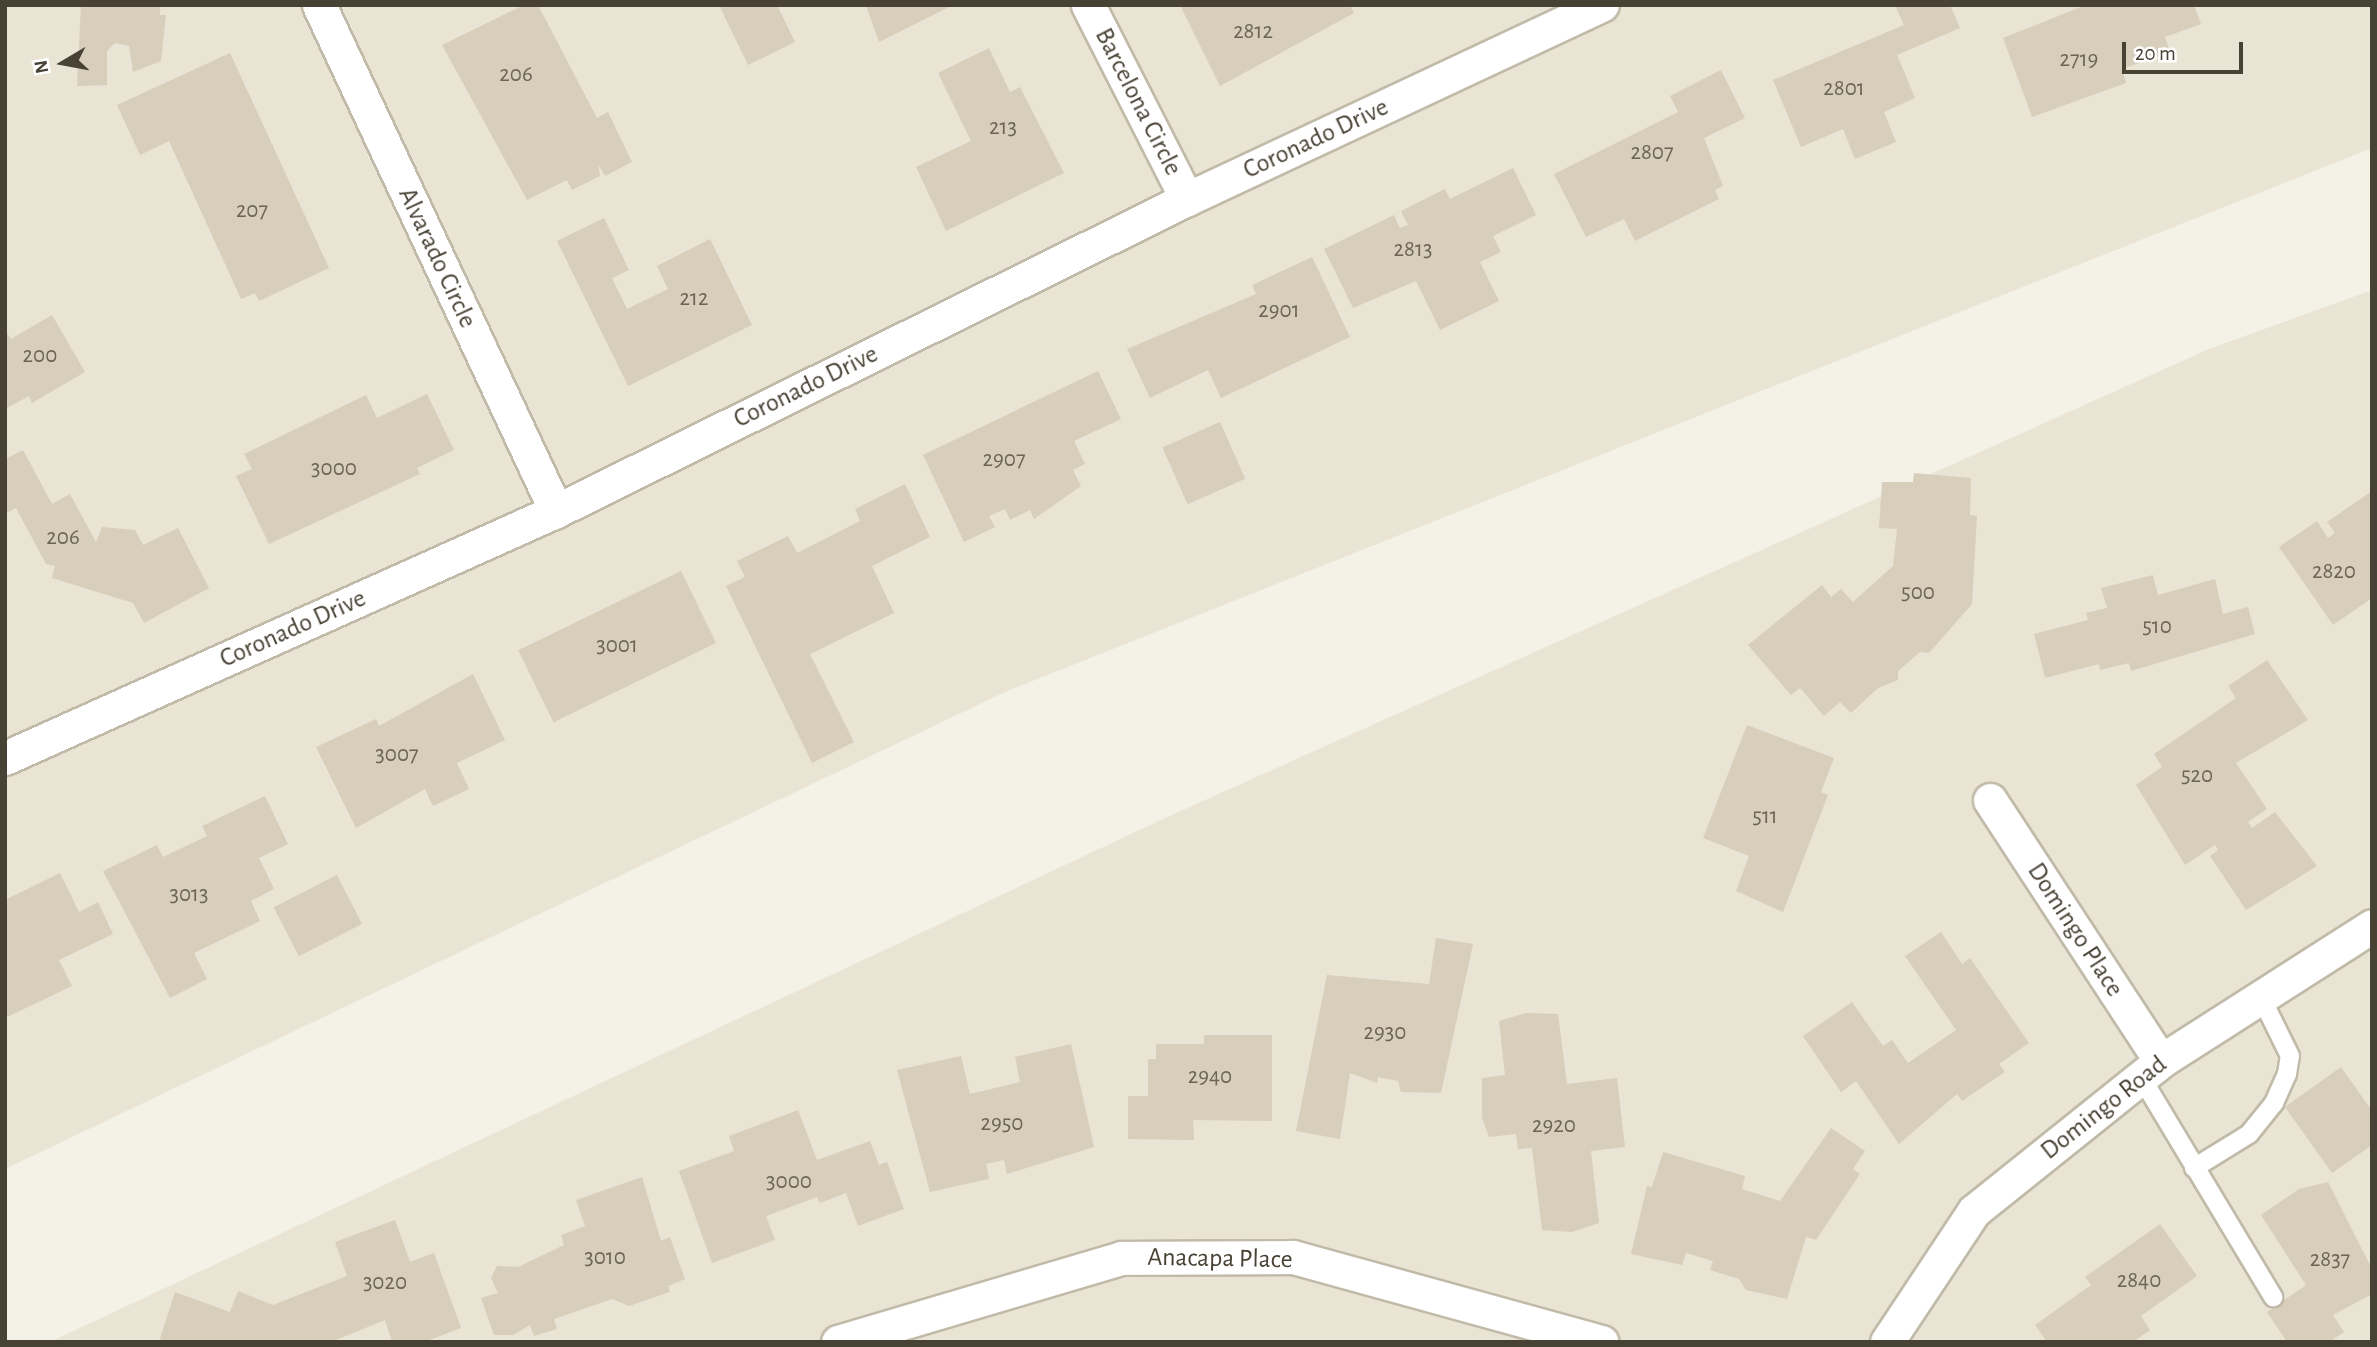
<!DOCTYPE html>
<style>
body{margin:0}
#map{position:relative;width:2377px;height:1347px;overflow:hidden;background:#f4f1e6;font-family:"Alegreya Sans",sans-serif}
div>[style]{position:absolute}
.residential>*{inset:0;background:#e9e4d4}
.building>*{inset:0;background:#d7cebb;transform-origin:0 0}
.roads{filter:drop-shadow(2px 0 #c1baa8) drop-shadow(-2px 0 #c1baa8) drop-shadow(0 2px #c1baa8) drop-shadow(0 -2px #c1baa8)}
.lane>*{height:18px;margin:-9px;padding:0 9px;transform-origin:9px;border-radius:9px;background:#fff}
.street>*{height:33px;margin:-16.5px;padding:0 16.5px;transform-origin:16.5px;border-radius:16.5px;background:#fff}
span{translate:-50% -50%;white-space:nowrap;text-align:center;line-height:1.15;-webkit-text-stroke:6px #fff;paint-order:stroke}
.number-label{font-size:23px;color:#6c6556}
.number-label span{-webkit-text-stroke-width:0}
.street-label{font-size:26px;color:#484235}
.frame{position:absolute;inset:0;border:7px solid #484235;pointer-events:none}
.north{position:absolute;left:28px;top:28px;width:70px;height:70px;-webkit-text-stroke:5px #fff;paint-order:stroke;rotate:260deg;font-size:19px;font-weight:700;line-height:28px;text-align:center;color:#484235}
.north::after{content:'';display:block;margin:auto;width:24px;height:32px;background:#484235;clip-path:polygon(50% 0,100% 100%,50% 72%,0 100%)}
.scale{position:absolute;left:2122px;top:42px;width:121px;height:32px;box-sizing:border-box;border:4px solid #484235;border-top:0;padding-left:9px;font-size:21px;line-height:24px;white-space:nowrap;color:#484235;-webkit-text-stroke:5px #fff;paint-order:stroke}
</style>
<div id="map">
<div class="residential">
<i style="clip-path:polygon(5px 5px,2372px 5px,2372px 148px,1005px 692px,5px 1169px)"></i>
<i style="clip-path:polygon(2372px 290px,2372px 1342px,50px 1342px,1163px 819px,2209px 349px)"></i>
</div>
<div class="building">
<i style="clip-path:polygon(81px 5px,160px 5px,160px 15px,166px 15px,161px 61px,133px 72px,129px 46px,115px 43px,107px 51px,107px 85px,77px 86px)"></i>
<i style="clip-path:polygon(524px 5px,538px 5px,597px 118px,608px 112px,632px 162px,605px 176px,598px 164px,600px 176px,572px 190px,567px 180px,527px 200px,442px 45px)"></i>
<i style="clip-path:polygon(719px 5px,777px 5px,795px 42px,748px 65px)"></i>
<i style="clip-path:polygon(866px 5px,953px 5px,879px 42px)"></i>
<i style="clip-path:polygon(1180px 5px,1350px 5px,1354px 13px,1220px 86px)"></i>
<i style="clip-path:polygon(1895px 5px,1950px 5px,1960px 28px,1897px 55px,1915px 98px,1884px 112px,1896px 142px,1855px 159px,1843px 129px,1801px 147px,1773px 80px,1904px 25px)"></i>
<i style="clip-path:polygon(2086px 5px,2194px 5px,2201px 24px,2165px 37px,2170px 52px,2122px 69px,2126px 83px,2032px 117px,2003px 38px)"></i>
<i style="clip-path:polygon(989px 48px,1010px 92px,1020px 87px,1064px 173px,946px 231px,916px 167px,971px 141px,938px 73px)"></i>
<i style="clip-path:polygon(230px 53px,329px 268px,259px 301px,255px 293px,241px 299px,169px 141px,140px 155px,117px 105px)"></i>
<i style="clip-path:polygon(1721px 70px,1745px 118px,1704px 138px,1723px 186px,1715px 190px,1719px 199px,1635px 241px,1624px 219px,1586px 237px,1554px 174px,1678px 112px,1670px 96px)"></i>
<i style="clip-path:polygon(1513px 168px,1536px 215px,1493px 236px,1501px 252px,1480px 262px,1499px 301px,1440px 330px,1416px 281px,1353px 308px,1324px 249px,1394px 215px,1400px 228px,1408px 225px,1401px 211px,1445px 189px,1450px 199px)"></i>
<i style="clip-path:polygon(604px 218px,629px 270px,612px 278px,627px 309px,668px 289px,657px 266px,710px 239px,752px 325px,628px 386px,557px 241px)"></i>
<i style="clip-path:polygon(1312px 257px,1350px 337px,1221px 398px,1208px 370px,1150px 398px,1127px 349px,1256px 294px,1252px 285px)"></i>
<i style="clip-path:polygon(52px 315px,85px 372px,32px 403px,29px 396px,5px 409px,5px 330px,11px 339px)"></i>
<i style="clip-path:polygon(1098px 371px,1121px 419px,1074px 441px,1085px 464px,1073px 470px,1081px 486px,1034px 519px,1030px 510px,1010px 520px,1005px 509px,989px 516px,995px 527px,964px 542px,923px 455px)"></i>
<i style="clip-path:polygon(427px 394px,454px 450px,417px 468px,420px 474px,269px 544px,236px 476px,252px 469px,244px 454px,366px 395px,377px 418px)"></i>
<i style="left:1220px;top:422px;width:62px;height:63px;rotate:66deg"></i>
<i style="clip-path:polygon(23px 450px,52px 504px,70px 494px,96px 542px,102px 527px,135px 530px,143px 545px,178px 528px,209px 588px,144px 623px,133px 603px,52px 578px,55px 566px,46px 564px,16px 508px,5px 514px,5px 459px)"></i>
<i style="clip-path:polygon(1914px 473px,1971px 478px,1970px 515px,1977px 516px,1972px 604px,1929px 653px,1920px 652px,1898px 671px,1898px 680px,1878px 688px,1851px 713px,1840px 702px,1824px 716px,1800px 688px,1791px 695px,1748px 645px,1822px 585px,1831px 597px,1841px 589px,1853px 602px,1893px 566px,1897px 529px,1879px 528px,1882px 482px,1913px 482px)"></i>
<i style="clip-path:polygon(905px 484px,930px 537px,872px 566px,894px 613px,810px 654px,854px 742px,812px 763px,726px 586px,745px 577px,737px 561px,788px 536px,797px 553px,860px 521px,855px 509px)"></i>
<i style="clip-path:polygon(2372px 491px,2372px 598px,2333px 625px,2279px 547px,2317px 521px,2328px 538px,2335px 533px,2327px 522px)"></i>
<i style="left:681px;top:571px;width:80px;height:181px;rotate:64deg"></i>
<i style="clip-path:polygon(2153px 575px,2158px 595px,2215px 579px,2223px 614px,2248px 607px,2255px 634px,2131px 671px,2129px 663px,2100px 670px,2099px 664px,2045px 678px,2034px 634px,2088px 620px,2086px 613px,2107px 608px,2101px 588px)"></i>
<i style="clip-path:polygon(2267px 660px,2308px 720px,2236px 763px,2267px 809px,2248px 822px,2252px 828px,2275px 812px,2317px 866px,2246px 910px,2210px 856px,2218px 850px,2215px 845px,2185px 865px,2136px 785px,2162px 767px,2154px 754px,2236px 698px,2228px 686px)"></i>
<i style="clip-path:polygon(473px 674px,505px 740px,457px 763px,469px 789px,433px 806px,425px 789px,356px 828px,316px 747px,376px 719px,379px 726px)"></i>
<i style="clip-path:polygon(1747px 725px,1834px 758px,1821px 792px,1828px 795px,1783px 912px,1736px 891px,1749px 856px,1703px 838px)"></i>
<i style="clip-path:polygon(265px 796px,288px 844px,259px 858px,274px 889px,251px 901px,260px 921px,194px 953px,207px 979px,170px 998px,103px 871px,157px 845px,163px 857px,207px 836px,202px 826px)"></i>
<i style="clip-path:polygon(60px 873px,79px 912px,98px 902px,113px 934px,59px 960px,72px 986px,5px 1018px,5px 900px)"></i>
<i style="left:337px;top:875px;width:55px;height:71px;rotate:63deg"></i>
<i style="clip-path:polygon(1941px 932px,1962px 964px,1970px 958px,2029px 1043px,1999px 1064px,2005px 1072px,1962px 1101px,1957px 1094px,1899px 1144px,1856px 1081px,1841px 1092px,1803px 1036px,1852px 1002px,1883px 1046px,1892px 1040px,1908px 1063px,1956px 1030px,1905px 956px)"></i>
<i style="clip-path:polygon(1436px 938px,1473px 944px,1441px 1093px,1401px 1092px,1398px 1081px,1378px 1077px,1377px 1083px,1350px 1073px,1340px 1139px,1296px 1131px,1327px 975px,1429px 984px)"></i>
<i style="clip-path:polygon(1526px 1013px,1558px 1014px,1567px 1084px,1617px 1078px,1625px 1147px,1591px 1151px,1599px 1223px,1572px 1232px,1542px 1230px,1532px 1148px,1518px 1149px,1516px 1134px,1489px 1137px,1482px 1118px,1482px 1078px,1505px 1075px,1499px 1021px)"></i>
<i style="clip-path:polygon(1204px 1035px,1272px 1035px,1272px 1121px,1193px 1120px,1194px 1140px,1128px 1139px,1128px 1096px,1148px 1096px,1148px 1059px,1156px 1059px,1156px 1044px,1204px 1044px)"></i>
<i style="clip-path:polygon(1071px 1044px,1094px 1147px,1007px 1174px,1004px 1160px,986px 1164px,989px 1179px,930px 1192px,897px 1070px,961px 1056px,970px 1094px,1020px 1082px,1015px 1057px)"></i>
<i style="clip-path:polygon(2341px 1067px,2372px 1111px,2372px 1145px,2332px 1173px,2285px 1107px)"></i>
<i style="clip-path:polygon(798px 1110px,817px 1160px,870px 1141px,879px 1165px,887px 1162px,904px 1209px,858px 1226px,846px 1193px,820px 1203px,817px 1197px,766px 1216px,775px 1240px,712px 1263px,679px 1171px,734px 1151px,729px 1136px)"></i>
<i style="clip-path:polygon(1831px 1128px,1865px 1151px,1853px 1169px,1860px 1174px,1816px 1240px,1806px 1237px,1787px 1299px,1746px 1290px,1739px 1279px,1710px 1270px,1713px 1261px,1686px 1253px,1682px 1265px,1631px 1254px,1647px 1186px,1652px 1187px,1663px 1152px,1745px 1176px,1742px 1189px,1780px 1201px)"></i>
<i style="clip-path:polygon(642px 1177px,661px 1241px,670px 1237px,685px 1279px,668px 1286px,670px 1292px,629px 1306px,612px 1299px,554px 1319px,557px 1329px,534px 1336px,530px 1325px,513px 1335px,494px 1335px,481px 1298px,498px 1293px,491px 1278px,497px 1266px,518px 1267px,564px 1245px,561px 1235px,585px 1226px,576px 1200px)"></i>
<i style="clip-path:polygon(2328px 1182px,2372px 1269px,2372px 1294px,2333px 1315px,2344px 1332px,2329px 1342px,2287px 1342px,2267px 1312px,2306px 1285px,2261px 1215px,2299px 1189px)"></i>
<i style="clip-path:polygon(395px 1220px,410px 1262px,434px 1253px,461px 1328px,424px 1342px,392px 1342px,385px 1320px,331px 1342px,159px 1342px,175px 1292px,230px 1312px,238px 1291px,273px 1305px,347px 1276px,335px 1242px)"></i>
<i style="clip-path:polygon(2160px 1224px,2197px 1276px,2141px 1316px,2150px 1330px,2133px 1342px,2047px 1342px,2035px 1325px,2091px 1285px,2085px 1277px)"></i>
</div>
<div class="roads">
<div class="lane">
<i style="left:2141px;top:1077px;width:257px;rotate:59deg"></i>
<i style="left:2194px;top:1168px;width:65px;rotate:-31.7deg"></i>
<i style="left:2249px;top:1134px;width:40px;rotate:-51deg"></i>
<i style="left:2274px;top:1103px;width:32px;rotate:-66deg"></i>
<i style="left:2287px;top:1074px;width:18px;rotate:-81deg"></i>
<i style="left:2290px;top:1056px;width:66px;rotate:-116.2deg"></i>
</div>
<div class="street">
<i style="left:319px;top:5px;width:559px;rotate:64.9deg"></i>
<i style="left:1088px;top:5px;width:218px;rotate:63deg"></i>
<i style="left:5px;top:758px;width:604px;rotate:-24.15deg"></i>
<i style="left:556px;top:511px;width:704px;rotate:-26.31deg"></i>
<i style="left:1187px;top:199px;width:458px;rotate:-25.1deg"></i>
<i style="left:1990px;top:800px;width:312px;rotate:56.8deg"></i>
<i style="left:838px;top:1342px;width:295px;rotate:-16.5deg"></i>
<i style="left:1121px;top:1258px;width:172px;rotate:-0.3deg"></i>
<i style="left:1293px;top:1257px;width:320px;rotate:15.4deg"></i>
<i style="left:1887px;top:1342px;width:157px;rotate:-56.4deg"></i>
<i style="left:1974px;top:1211px;width:240px;rotate:-38.7deg"></i>
<i style="left:2161px;top:1061px;width:250px;rotate:-32.6deg"></i>
</div>
</div>
<div class="number-label">
<span style="left:1253px;top:32px">2812</span>
<span style="left:2079px;top:60px">2719</span>
<span style="left:516px;top:75px">206</span>
<span style="left:1844px;top:89px">2801</span>
<span style="left:1003px;top:128px">213</span>
<span style="left:1652px;top:153px">2807</span>
<span style="left:252px;top:211px">207</span>
<span style="left:1413px;top:250px">2813</span>
<span style="left:694px;top:299px">212</span>
<span style="left:1279px;top:311px">2901</span>
<span style="left:40px;top:356px">200</span>
<span style="left:1004px;top:460px">2907</span>
<span style="left:334px;top:469px">3000</span>
<span style="left:63px;top:538px">206</span>
<span style="left:2334px;top:572px">2820</span>
<span style="left:1918px;top:593px">500</span>
<span style="left:2157px;top:627px">510</span>
<span style="left:617px;top:646px">3001</span>
<span style="left:397px;top:755px">3007</span>
<span style="left:2197px;top:776px">520</span>
<span style="left:1765px;top:817px">511</span>
<span style="left:189px;top:895px">3013</span>
<span style="left:1385px;top:1033px">2930</span>
<span style="left:1210px;top:1077px">2940</span>
<span style="left:1002px;top:1124px">2950</span>
<span style="left:1554px;top:1126px">2920</span>
<span style="left:789px;top:1182px">3000</span>
<span style="left:605px;top:1258px">3010</span>
<span style="left:2330px;top:1260px">2837</span>
<span style="left:2139px;top:1281px">2840</span>
<span style="left:385px;top:1283px">3020</span>
</div>
<div class="street-label">
<span style="left:1138px;top:102px;rotate:63deg">Barcelona Circle</span>
<span style="left:1316px;top:139px;rotate:-25deg">Coronado Drive</span>
<span style="left:437px;top:258px;rotate:65deg">Alvarado Circle</span>
<span style="left:806px;top:387px;rotate:-26deg">Coronado Drive</span>
<span style="left:293px;top:629px;rotate:-24deg">Coronado Drive</span>
<span style="left:2075px;top:930px;rotate:57deg">Domingo Place</span>
<span style="left:2104px;top:1108px;rotate:-38deg">Domingo Road</span>
<span style="left:1220px;top:1259px;rotate:1deg">Anacapa Place</span>
</div>
<div class="frame"></div>
<div class="north">N</div>
<div class="scale">20 m</div>
</div>
